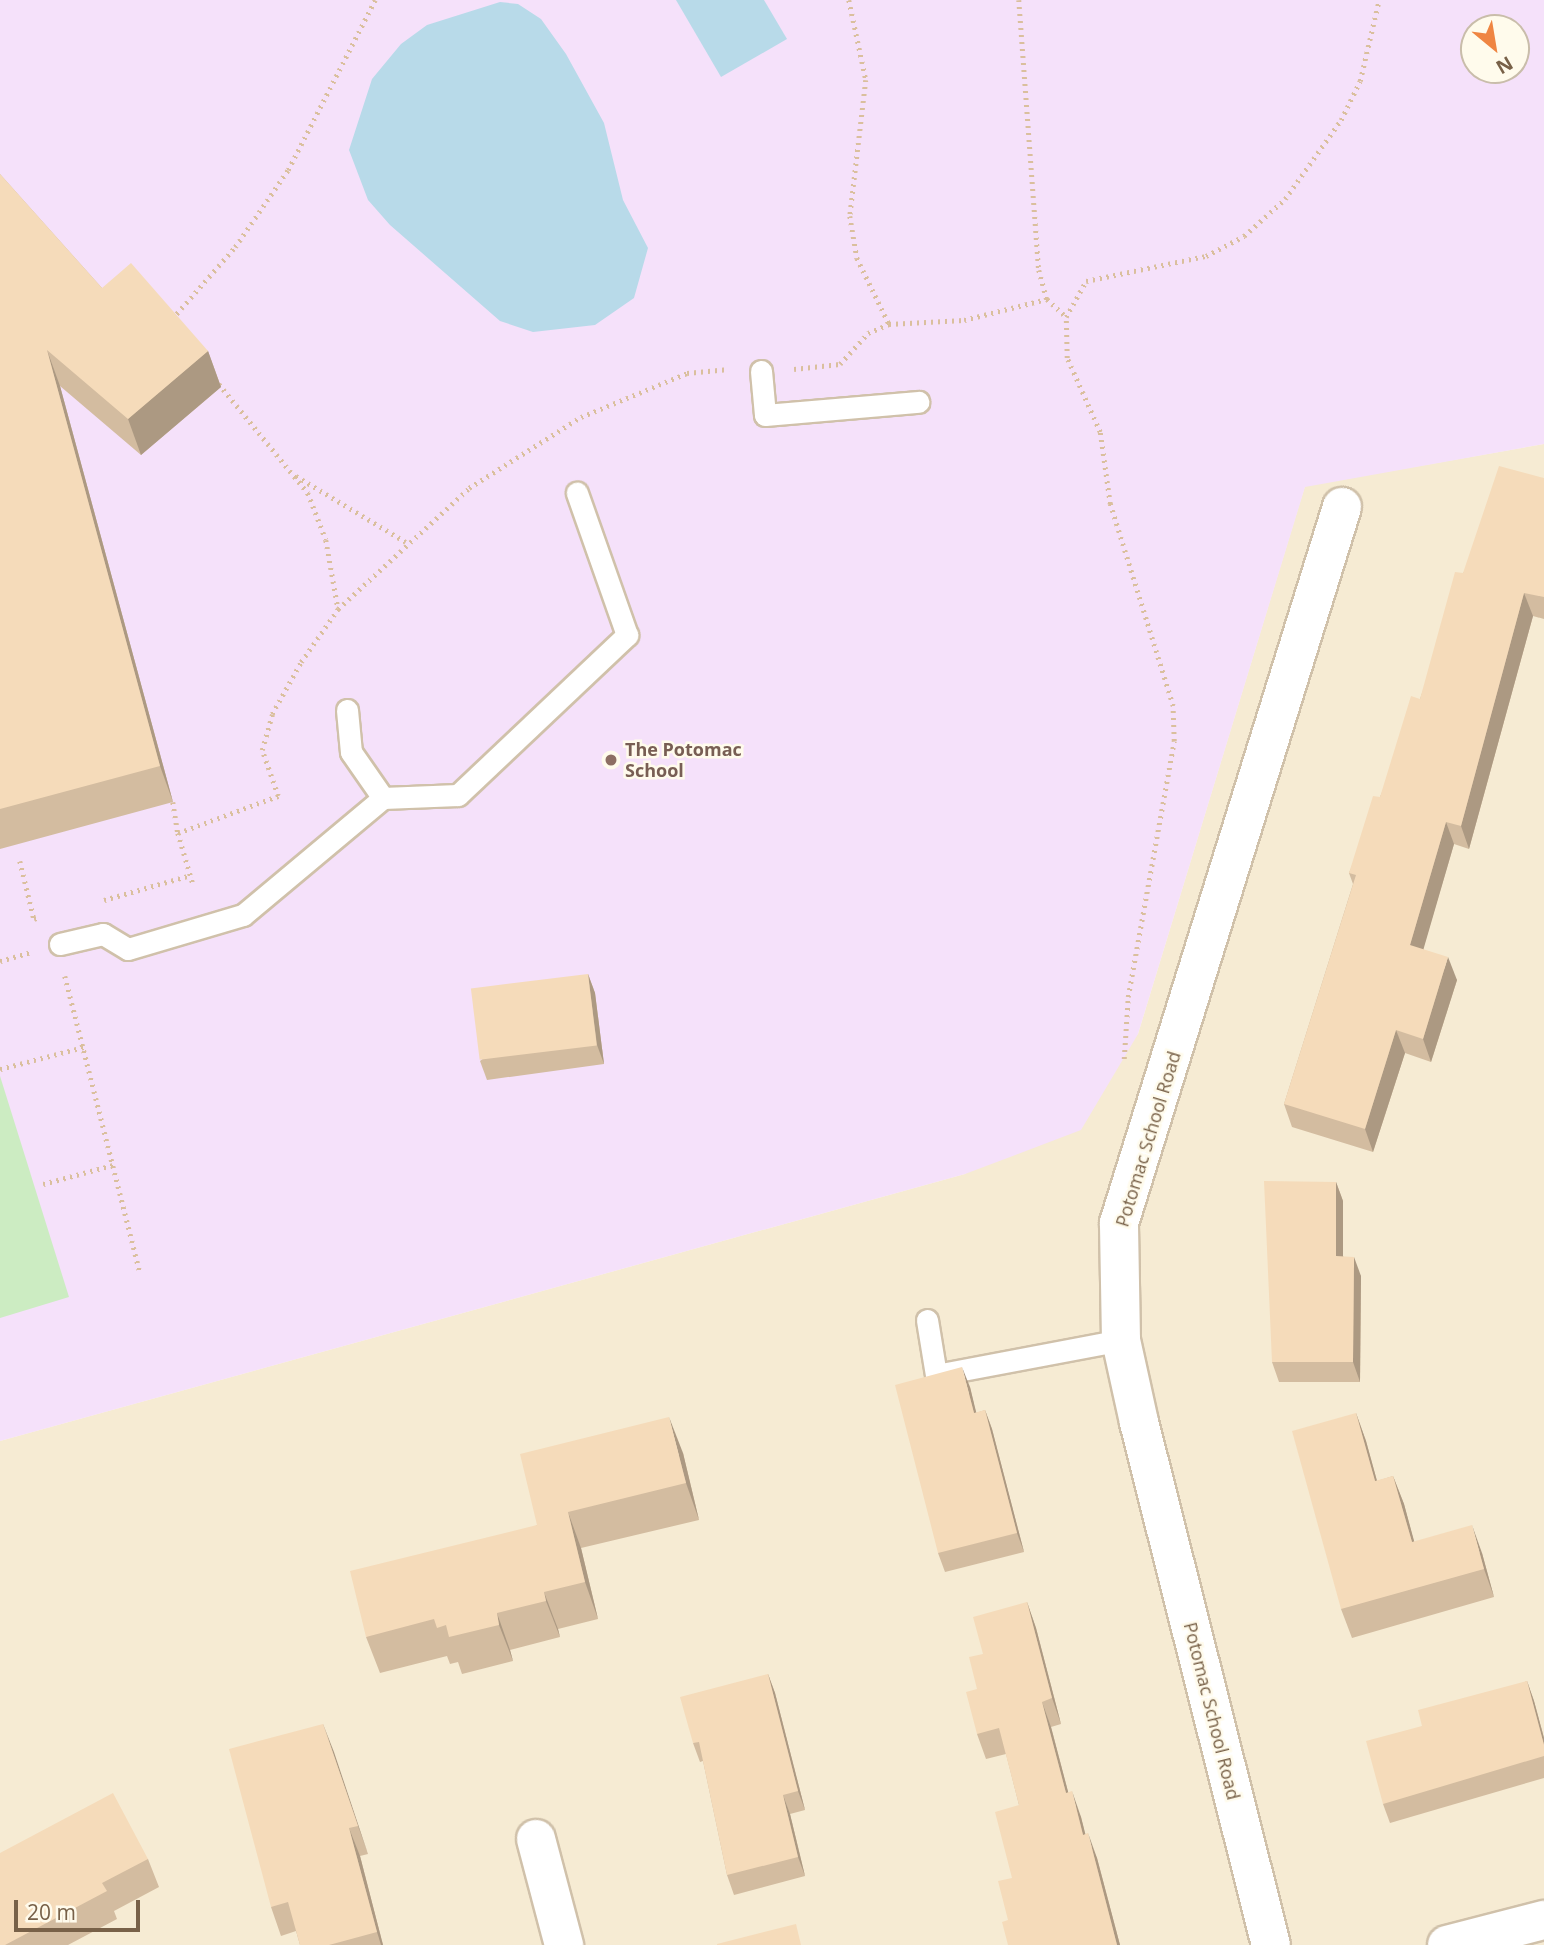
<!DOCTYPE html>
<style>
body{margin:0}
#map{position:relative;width:1544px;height:1945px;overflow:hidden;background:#fef8e5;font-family:"Open Sans",sans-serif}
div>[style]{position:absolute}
.residential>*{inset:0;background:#f6ebd3}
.education>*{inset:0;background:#f5e1fa}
.green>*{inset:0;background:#ccecc2}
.water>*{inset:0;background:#b8dae9}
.path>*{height:4.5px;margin-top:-2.25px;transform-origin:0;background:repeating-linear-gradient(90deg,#dabf9d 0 2px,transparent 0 7px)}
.roads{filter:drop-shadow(2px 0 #d0c1aa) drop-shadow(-2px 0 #d0c1aa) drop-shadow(0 2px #d0c1aa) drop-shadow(0 -2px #d0c1aa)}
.lane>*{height:21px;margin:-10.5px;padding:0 10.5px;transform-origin:10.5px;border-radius:10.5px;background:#fff}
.street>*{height:38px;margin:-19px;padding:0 19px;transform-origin:19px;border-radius:19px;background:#fff}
.wall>*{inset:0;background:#d3bca0}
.shaded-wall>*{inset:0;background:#ac9982}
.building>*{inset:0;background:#f5dbba;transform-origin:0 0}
.dots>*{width:19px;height:19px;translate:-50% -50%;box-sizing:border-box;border:4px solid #fffbec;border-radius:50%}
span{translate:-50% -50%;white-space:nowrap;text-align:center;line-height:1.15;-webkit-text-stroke:5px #fffbec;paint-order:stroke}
.education-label{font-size:18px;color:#785e54;font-weight:700}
.left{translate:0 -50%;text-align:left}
.street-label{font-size:18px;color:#786148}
.north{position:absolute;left:1460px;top:14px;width:70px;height:70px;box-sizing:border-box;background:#fffbec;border:2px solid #c9bdaa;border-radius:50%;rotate:150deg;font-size:19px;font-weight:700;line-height:28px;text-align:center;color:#786148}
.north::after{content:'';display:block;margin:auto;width:24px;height:32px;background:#ef8542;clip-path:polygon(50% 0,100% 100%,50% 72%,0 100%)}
.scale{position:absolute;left:14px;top:1900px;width:126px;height:32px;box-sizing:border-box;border:4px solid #786148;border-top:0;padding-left:9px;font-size:21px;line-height:24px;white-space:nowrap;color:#786148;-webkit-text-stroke:5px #fffbec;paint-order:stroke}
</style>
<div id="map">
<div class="residential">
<i style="clip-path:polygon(1544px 444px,1544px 1945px,0 1945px,0 1441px,965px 1174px,1138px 1034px,1305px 486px)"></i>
</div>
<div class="education">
<i style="clip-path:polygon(evenodd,0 0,1544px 0,1544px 444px,1305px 487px,1138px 1034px,1081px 1130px,965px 1174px,0 1441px,0 0,1474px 28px,1516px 28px,1516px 70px,1474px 70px,1474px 28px)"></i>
</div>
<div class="green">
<i style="clip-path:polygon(0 1076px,69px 1297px,0 1318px)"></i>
</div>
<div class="water">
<i style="clip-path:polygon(676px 0,764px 0,787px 39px,721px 77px)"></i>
<i style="clip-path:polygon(500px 2px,518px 4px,541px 19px,566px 54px,604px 123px,623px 200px,648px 248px,634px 298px,595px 325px,533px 332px,500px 321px,390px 225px,368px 200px,349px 150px,372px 79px,401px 44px,427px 25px)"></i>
</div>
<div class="path">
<i style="left:849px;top:0;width:82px;rotate:78deg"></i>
<i style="left:866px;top:80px;width:137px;rotate:96.7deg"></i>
<i style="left:850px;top:216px;width:43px;rotate:80.5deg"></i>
<i style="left:857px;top:258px;width:73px;rotate:64.1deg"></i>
<i style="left:1019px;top:0;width:271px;rotate:85.8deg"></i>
<i style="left:1039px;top:270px;width:30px;rotate:75deg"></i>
<i style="left:1047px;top:299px;width:26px;rotate:43deg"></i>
<i style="left:172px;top:319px;width:96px;rotate:-48.8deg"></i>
<i style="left:235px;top:247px;width:93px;rotate:-55.5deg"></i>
<i style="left:288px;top:170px;width:191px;rotate:-62.9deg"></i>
<i style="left:794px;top:369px;width:46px;rotate:-6.2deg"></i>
<i style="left:840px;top:364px;width:42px;rotate:-47.9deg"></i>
<i style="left:868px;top:333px;width:23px;rotate:-23deg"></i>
<i style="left:889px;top:324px;width:75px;rotate:-3.1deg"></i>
<i style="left:964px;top:320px;width:86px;rotate:-14.2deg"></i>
<i style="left:219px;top:384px;width:141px;rotate:50.8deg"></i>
<i style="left:308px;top:493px;width:50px;rotate:69deg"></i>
<i style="left:326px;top:540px;width:69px;rotate:80deg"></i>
<i style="left:296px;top:476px;width:128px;rotate:31deg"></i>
<i style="left:173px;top:802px;width:31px;rotate:81deg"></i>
<i style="left:178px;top:833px;width:107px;rotate:-20.3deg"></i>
<i style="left:278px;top:796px;width:49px;rotate:-109.2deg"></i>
<i style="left:262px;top:750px;width:37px;rotate:-74deg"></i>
<i style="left:272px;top:714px;width:60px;rotate:-60.9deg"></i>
<i style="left:301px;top:662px;width:65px;rotate:-55.1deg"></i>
<i style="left:338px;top:609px;width:178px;rotate:-42.7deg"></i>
<i style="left:469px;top:488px;width:133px;rotate:-32.4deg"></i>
<i style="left:581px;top:417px;width:115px;rotate:-22.5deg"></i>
<i style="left:687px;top:373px;width:42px;rotate:-5.4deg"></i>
<i style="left:178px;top:833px;width:53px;rotate:73.6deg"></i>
<i style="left:20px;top:861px;width:60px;rotate:76.4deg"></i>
<i style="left:34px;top:919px;width:6px;rotate:-18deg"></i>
<i style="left:104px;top:900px;width:91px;rotate:-16deg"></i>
<i style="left:0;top:961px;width:33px;rotate:-16deg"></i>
<i style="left:65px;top:976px;width:306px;rotate:75.8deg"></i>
<i style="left:1124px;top:1059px;width:62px;rotate:-86.3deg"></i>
<i style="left:1128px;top:997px;width:260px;rotate:-79.8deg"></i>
<i style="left:1174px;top:741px;width:35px;rotate:-92deg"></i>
<i style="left:1173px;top:706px;width:212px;rotate:-107.3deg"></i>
<i style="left:1110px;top:504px;width:73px;rotate:-97.9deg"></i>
<i style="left:1100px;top:432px;width:81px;rotate:-114deg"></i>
<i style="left:1067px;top:358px;width:41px;rotate:-91.4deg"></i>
<i style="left:1066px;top:317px;width:41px;rotate:-60.9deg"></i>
<i style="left:1086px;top:281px;width:123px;rotate:-11.8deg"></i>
<i style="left:1206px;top:256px;width:43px;rotate:-27.8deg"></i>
<i style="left:1244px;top:236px;width:55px;rotate:-42.1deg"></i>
<i style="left:1285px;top:199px;width:97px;rotate:-54.7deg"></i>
<i style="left:1341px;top:120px;width:43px;rotate:-64deg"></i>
<i style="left:1360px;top:81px;width:83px;rotate:-76.8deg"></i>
<i style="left:0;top:1069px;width:87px;rotate:-14.7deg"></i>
<i style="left:43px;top:1184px;width:73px;rotate:-15.2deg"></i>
</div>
<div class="roads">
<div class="lane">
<i style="left:761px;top:371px;width:44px;rotate:84.8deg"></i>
<i style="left:765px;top:415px;width:154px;rotate:-4.9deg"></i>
<i style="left:347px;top:710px;width:42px;rotate:84.6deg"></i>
<i style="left:351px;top:752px;width:56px;rotate:55.2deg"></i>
<i style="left:60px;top:944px;width:44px;rotate:-13.1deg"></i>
<i style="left:103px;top:934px;width:29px;rotate:31deg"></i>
<i style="left:128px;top:949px;width:120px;rotate:-16.5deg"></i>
<i style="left:243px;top:915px;width:182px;rotate:-39.9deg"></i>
<i style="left:383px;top:798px;width:75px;rotate:-2.3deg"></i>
<i style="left:458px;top:795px;width:233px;rotate:-43.4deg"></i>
<i style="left:627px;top:635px;width:151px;rotate:-109.4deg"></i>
<i style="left:927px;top:1320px;width:56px;rotate:80.7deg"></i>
<i style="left:936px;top:1375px;width:188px;rotate:-10.7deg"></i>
</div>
<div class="street">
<i style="left:536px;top:1839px;width:110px;rotate:75.2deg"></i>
<i style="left:1271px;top:1945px;width:539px;rotate:-104.17deg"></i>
<i style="left:1139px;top:1422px;width:84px;rotate:-102.4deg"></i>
<i style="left:1121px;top:1340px;width:117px;rotate:-91deg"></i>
<i style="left:1119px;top:1223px;width:750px;rotate:-72.7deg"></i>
<i style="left:1447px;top:1945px;width:100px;rotate:-14.5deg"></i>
</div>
</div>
<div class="wall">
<i style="clip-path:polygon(0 174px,102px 288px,208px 351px,221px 387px,141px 455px,60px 386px,173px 802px,0 849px)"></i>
<i style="clip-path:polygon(1544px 478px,1544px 619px,1533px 616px,1469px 849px,1454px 844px,1423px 949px,1457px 980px,1431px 1062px,1405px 1053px,1373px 1152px,1292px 1127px,1284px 1104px,1353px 884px,1349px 873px,1420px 699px,1463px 573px)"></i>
<i style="clip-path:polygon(588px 974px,595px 993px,604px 1064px,487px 1080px,480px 1061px)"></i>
<i style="clip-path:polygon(1336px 1182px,1343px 1201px,1343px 1256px,1361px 1276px,1360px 1382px,1279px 1382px,1272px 1362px)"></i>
<i style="clip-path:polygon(970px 1387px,976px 1413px,985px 1410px,992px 1429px,1024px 1552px,945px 1572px,938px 1553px)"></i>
<i style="clip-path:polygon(1356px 1413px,1366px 1441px,1377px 1481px,1393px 1476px,1404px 1504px,1414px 1542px,1482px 1553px,1494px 1597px,1352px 1638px,1341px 1609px)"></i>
<i style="clip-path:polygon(683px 1453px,699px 1520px,581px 1548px,598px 1619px,558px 1629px,560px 1637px,510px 1650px,513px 1661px,462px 1674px,458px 1662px,450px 1664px,447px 1656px,380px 1673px,366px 1637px,537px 1525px)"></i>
<i style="clip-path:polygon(1027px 1602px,1036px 1628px,1061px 1724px,1051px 1727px,1068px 1792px,1081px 1817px,1085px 1834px,1097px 1858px,1120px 1945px,1008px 1945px,1008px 1920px,1019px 1805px,1006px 1754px,986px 1759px,977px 1734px,977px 1689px,983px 1654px)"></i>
<i style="clip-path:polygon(768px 1674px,775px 1693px,805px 1810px,790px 1814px,805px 1876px,734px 1895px,727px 1875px,703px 1761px,700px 1762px,693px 1743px)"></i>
<i style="clip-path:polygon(1527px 1681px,1534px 1701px,1544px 1738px,1544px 1778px,1390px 1823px,1383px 1804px,1422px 1726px)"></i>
<i style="clip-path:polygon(323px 1724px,368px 1854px,360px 1856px,383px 1945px,300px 1945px,296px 1931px,281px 1936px,271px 1907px)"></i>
<i style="clip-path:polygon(0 1853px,148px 1859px,159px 1887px,114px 1911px,117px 1919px,68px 1945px,0 1945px)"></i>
</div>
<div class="shaded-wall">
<i style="clip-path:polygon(47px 350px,60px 386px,173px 802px,160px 766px)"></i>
<i style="clip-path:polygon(208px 351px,221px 387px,141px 455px,128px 419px)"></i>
<i style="clip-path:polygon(1524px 593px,1533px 616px,1469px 849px,1461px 826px)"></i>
<i style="clip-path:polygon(1446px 822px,1454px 844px,1418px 968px,1410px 945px)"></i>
<i style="clip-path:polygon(1448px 957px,1457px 980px,1431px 1062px,1423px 1039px)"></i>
<i style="clip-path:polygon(588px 974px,595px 993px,604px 1064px,597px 1045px)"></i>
<i style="clip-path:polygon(1396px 1030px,1405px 1053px,1373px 1152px,1365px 1129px)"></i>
<i style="clip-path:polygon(1336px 1182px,1343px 1201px,1343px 1276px,1336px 1256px)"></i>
<i style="clip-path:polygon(1354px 1257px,1361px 1276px,1360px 1382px,1353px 1362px)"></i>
<i style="clip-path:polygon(962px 1367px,970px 1387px,981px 1432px,974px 1413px)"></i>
<i style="clip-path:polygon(985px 1410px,992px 1429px,1024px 1552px,1017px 1533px)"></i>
<i style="clip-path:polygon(1356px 1413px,1366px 1441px,1385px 1510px,1375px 1481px)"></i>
<i style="clip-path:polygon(669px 1417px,683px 1453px,699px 1520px,686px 1483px)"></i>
<i style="clip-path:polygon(1393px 1476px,1404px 1504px,1422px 1570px,1412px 1542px)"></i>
<i style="clip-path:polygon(568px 1512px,581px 1548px,598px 1619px,585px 1582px)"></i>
<i style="clip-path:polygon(1472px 1525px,1482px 1553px,1494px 1597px,1484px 1569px)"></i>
<i style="clip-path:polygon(544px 1592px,558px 1629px,560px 1637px,546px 1601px)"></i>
<i style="clip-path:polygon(1027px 1602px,1036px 1628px,1061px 1724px,1052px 1698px)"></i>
<i style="clip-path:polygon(497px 1613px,510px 1650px,513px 1661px,499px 1625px)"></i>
<i style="clip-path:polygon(768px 1674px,775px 1693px,805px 1810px,798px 1791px)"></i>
<i style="clip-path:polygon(1527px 1681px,1534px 1701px,1544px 1738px,1544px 1745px)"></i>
<i style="clip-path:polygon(1042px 1702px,1051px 1727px,1075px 1818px,1066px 1793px)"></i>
<i style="clip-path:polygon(323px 1724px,334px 1752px,368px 1854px,358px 1826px)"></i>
<i style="clip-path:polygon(1072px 1791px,1081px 1817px,1092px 1860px,1083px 1835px)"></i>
<i style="clip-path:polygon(783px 1795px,790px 1814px,805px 1876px,798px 1857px)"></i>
<i style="clip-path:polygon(349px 1828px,360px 1856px,383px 1945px,381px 1945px,377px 1932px)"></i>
<i style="clip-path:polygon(1088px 1833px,1097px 1858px,1120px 1945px,1117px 1945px)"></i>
</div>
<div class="building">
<i style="clip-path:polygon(0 174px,102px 288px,131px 263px,208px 351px,128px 419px,47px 350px,160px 766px,0 809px)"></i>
<i style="clip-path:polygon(1499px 466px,1544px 478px,1544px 597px,1524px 593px,1461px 826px,1446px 822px,1410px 945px,1448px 957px,1423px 1039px,1396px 1030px,1365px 1129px,1284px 1104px,1356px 875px,1349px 873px,1373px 796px,1380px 797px,1411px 696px,1420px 699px,1455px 572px,1463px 573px)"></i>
<i style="left:588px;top:974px;width:72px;height:118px;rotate:83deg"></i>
<i style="clip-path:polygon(1264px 1181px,1336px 1182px,1336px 1256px,1354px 1257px,1353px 1362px,1272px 1362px)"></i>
<i style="clip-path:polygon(962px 1367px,974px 1413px,985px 1410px,1017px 1533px,938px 1553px,895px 1385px)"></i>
<i style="clip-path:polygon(1356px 1413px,1375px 1481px,1393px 1476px,1412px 1542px,1472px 1525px,1484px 1569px,1341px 1609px,1292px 1431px)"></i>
<i style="clip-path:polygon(669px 1417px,686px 1483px,568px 1512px,585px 1582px,544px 1592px,546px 1601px,497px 1613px,499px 1625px,449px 1637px,446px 1625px,437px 1628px,434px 1619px,366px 1637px,350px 1571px,537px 1525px,520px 1454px)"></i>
<i style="clip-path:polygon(1027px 1602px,1052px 1698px,1042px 1702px,1066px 1793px,1072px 1791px,1083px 1835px,1088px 1833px,1117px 1945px,1008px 1945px,1002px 1922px,1008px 1920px,998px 1881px,1012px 1878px,995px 1812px,1019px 1805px,999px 1728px,977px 1734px,966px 1692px,977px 1689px,969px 1657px,983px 1654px,973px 1617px)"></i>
<i style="clip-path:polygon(768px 1674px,798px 1791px,783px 1795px,798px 1857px,727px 1875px,699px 1742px,693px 1743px,680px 1697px)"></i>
<i style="clip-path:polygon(1527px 1681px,1544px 1745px,1544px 1756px,1383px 1804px,1366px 1741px,1422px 1726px,1418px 1710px)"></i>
<i style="clip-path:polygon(323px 1724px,358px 1826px,349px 1828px,377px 1932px,329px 1945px,300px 1945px,288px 1902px,271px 1907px,229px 1749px)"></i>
<i style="clip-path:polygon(113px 1793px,148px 1859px,102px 1883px,107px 1891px,5px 1945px,0 1945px,0 1853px)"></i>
<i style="clip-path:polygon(796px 1924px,801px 1945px,717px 1945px,717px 1944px)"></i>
</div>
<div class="dots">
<i style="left:611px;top:760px;background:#8d6e63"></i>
</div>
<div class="education-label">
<span class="left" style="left:625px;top:760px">The Potomac<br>School</span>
</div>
<div class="street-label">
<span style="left:1148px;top:1139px;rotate:-73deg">Potomac School Road</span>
<span style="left:1212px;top:1711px;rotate:76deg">Potomac School Road</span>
</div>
<div class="north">N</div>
<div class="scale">20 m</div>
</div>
